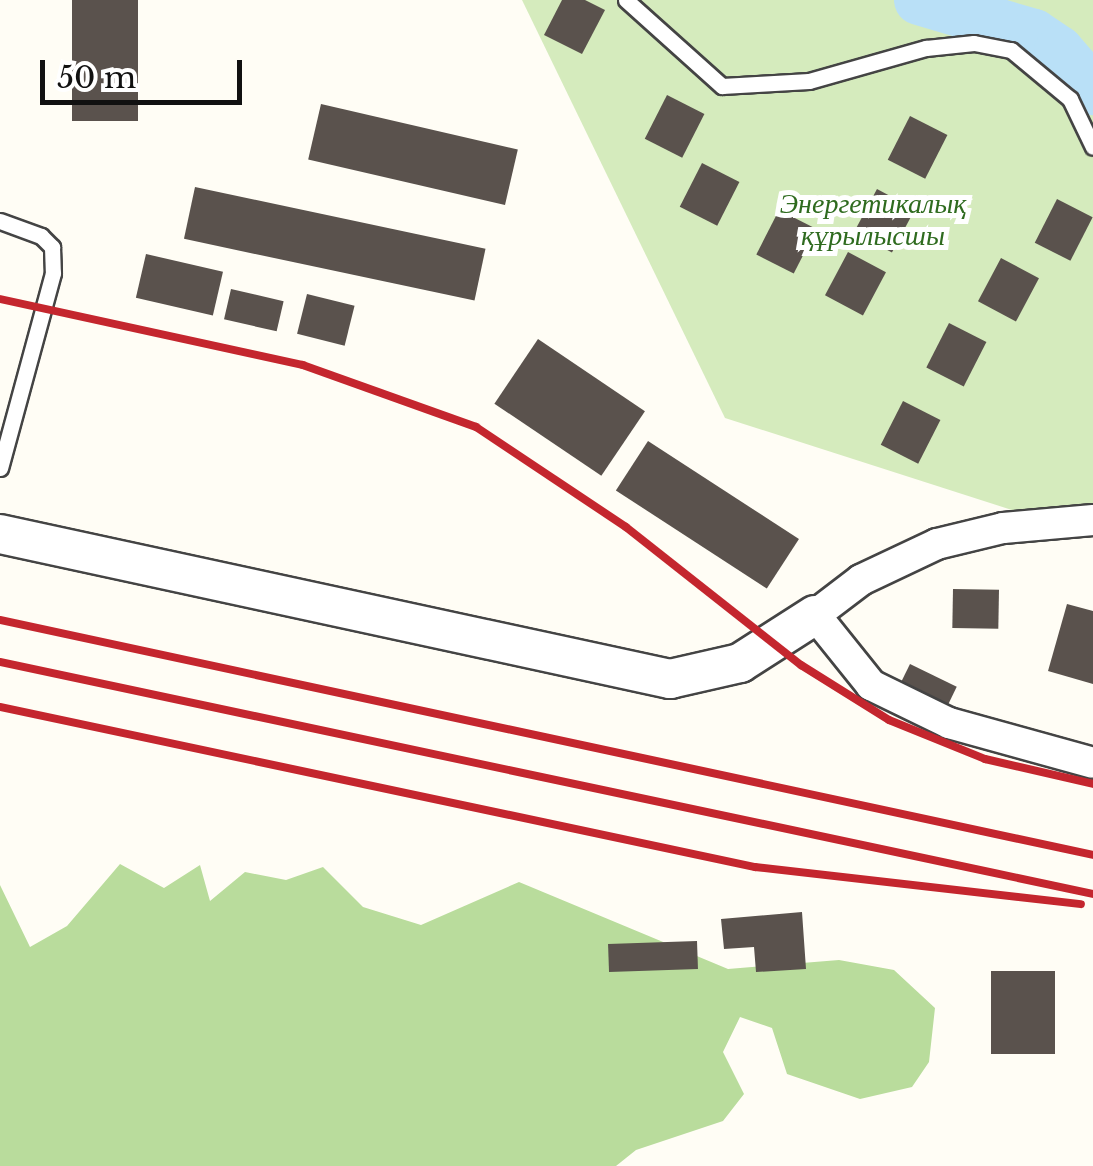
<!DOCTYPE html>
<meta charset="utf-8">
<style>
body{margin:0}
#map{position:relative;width:1093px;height:1166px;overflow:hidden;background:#fffdf5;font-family:"Libre Baskerville",serif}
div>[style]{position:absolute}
.green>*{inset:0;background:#d5ebbd}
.forest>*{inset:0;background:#b9dc9c}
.river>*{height:50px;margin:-25px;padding:0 25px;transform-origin:25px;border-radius:25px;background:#b9e0f7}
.building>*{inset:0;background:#5a524d;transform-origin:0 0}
.roads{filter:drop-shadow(2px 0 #444) drop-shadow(-2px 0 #444) drop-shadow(0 2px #444) drop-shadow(0 -2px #444)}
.service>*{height:15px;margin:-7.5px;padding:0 7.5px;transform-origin:7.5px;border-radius:7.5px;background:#fff}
.minor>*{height:30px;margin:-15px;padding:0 15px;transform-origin:15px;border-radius:15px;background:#fff}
.tertiary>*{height:38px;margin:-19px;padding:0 19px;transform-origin:19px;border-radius:19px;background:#fff}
.rail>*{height:8px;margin:-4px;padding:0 4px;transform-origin:4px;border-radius:4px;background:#c4262e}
span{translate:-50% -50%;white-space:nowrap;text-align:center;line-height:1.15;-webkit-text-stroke:10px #fff;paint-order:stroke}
.park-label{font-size:28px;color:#2f6b1f;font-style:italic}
.scale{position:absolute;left:40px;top:60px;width:202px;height:45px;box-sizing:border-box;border:5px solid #111;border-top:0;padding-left:12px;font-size:30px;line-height:35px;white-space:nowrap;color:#111;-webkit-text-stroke:8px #fff;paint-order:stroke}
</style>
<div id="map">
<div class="green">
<i style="clip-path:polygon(522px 0,1093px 0,1093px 536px,725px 418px)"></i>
</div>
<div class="forest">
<i style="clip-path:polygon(120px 864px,164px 888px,200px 865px,210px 901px,245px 872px,286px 880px,323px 867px,363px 907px,421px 925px,519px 882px,728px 969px,839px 960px,894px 970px,935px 1008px,929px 1062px,912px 1087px,860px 1099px,787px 1074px,772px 1028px,740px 1017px,723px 1052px,744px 1094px,723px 1121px,636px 1150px,616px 1166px,0 1166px,0 885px,30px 947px,67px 926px)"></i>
</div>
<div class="river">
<i style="left:919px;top:0;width:120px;rotate:16.5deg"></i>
<i style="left:1034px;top:34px;width:30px;rotate:34deg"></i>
<i style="left:1059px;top:51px;width:52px;rotate:48.9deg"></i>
</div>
<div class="building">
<i style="left:72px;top:0;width:66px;height:121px"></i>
<i style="clip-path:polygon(562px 0,585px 0,605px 10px,582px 54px,544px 35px)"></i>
<i style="left:667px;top:95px;width:42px;height:49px;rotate:27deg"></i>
<i style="left:321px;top:104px;width:202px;height:57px;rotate:13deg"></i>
<i style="left:910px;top:116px;width:42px;height:49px;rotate:27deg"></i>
<i style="left:702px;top:163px;width:42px;height:49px;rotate:27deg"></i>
<i style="left:195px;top:187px;width:297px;height:53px;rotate:12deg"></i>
<i style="left:877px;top:189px;width:43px;height:49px;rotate:28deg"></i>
<i style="left:1057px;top:199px;width:40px;height:49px;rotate:27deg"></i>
<i style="left:779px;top:210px;width:42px;height:50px;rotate:27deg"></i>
<i style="left:848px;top:252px;width:43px;height:49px;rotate:28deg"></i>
<i style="left:146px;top:254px;width:79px;height:45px;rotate:13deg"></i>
<i style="left:1001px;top:258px;width:43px;height:49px;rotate:28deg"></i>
<i style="left:231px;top:289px;width:54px;height:31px;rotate:13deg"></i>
<i style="left:307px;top:294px;width:49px;height:41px;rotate:14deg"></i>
<i style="left:949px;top:323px;width:42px;height:50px;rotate:27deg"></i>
<i style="left:538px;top:339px;width:129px;height:78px;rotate:34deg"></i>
<i style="left:903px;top:401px;width:42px;height:49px;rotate:27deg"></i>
<i style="left:648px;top:441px;width:180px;height:59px;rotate:33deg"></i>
<i style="left:953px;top:589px;width:46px;height:39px;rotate:1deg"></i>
<i style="clip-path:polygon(1067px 604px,1093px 611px,1093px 684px,1048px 671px)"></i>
<i style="left:910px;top:664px;width:52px;height:21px;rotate:26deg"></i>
<i style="clip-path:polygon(802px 912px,806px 969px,756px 972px,754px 947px,724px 949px,721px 919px)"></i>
<i style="left:697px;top:941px;width:28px;height:89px;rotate:88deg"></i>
<i style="left:991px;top:971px;width:64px;height:83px"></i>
</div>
<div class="roads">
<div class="service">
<i style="left:626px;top:0;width:129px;rotate:41.9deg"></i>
<i style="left:722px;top:86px;width:87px;rotate:-3.3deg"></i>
<i style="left:809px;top:81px;width:122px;rotate:-15.8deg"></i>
<i style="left:926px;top:48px;width:48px;rotate:-5.9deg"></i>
<i style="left:974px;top:43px;width:38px;rotate:11deg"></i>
<i style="left:1011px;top:50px;width:77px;rotate:39.7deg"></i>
<i style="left:1070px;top:99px;width:53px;rotate:64.4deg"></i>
<i style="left:0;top:221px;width:44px;rotate:20.1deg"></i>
<i style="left:41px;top:236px;width:16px;rotate:45deg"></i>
<i style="left:52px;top:247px;width:26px;rotate:88deg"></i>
<i style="left:53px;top:273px;width:202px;rotate:105.2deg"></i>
</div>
<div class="minor">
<i style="left:1093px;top:520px;width:90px;rotate:174.9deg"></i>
<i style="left:1003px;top:528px;width:68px;rotate:166.4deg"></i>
<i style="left:937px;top:544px;width:84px;rotate:154.7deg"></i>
<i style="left:861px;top:580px;width:58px;rotate:142.7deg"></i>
<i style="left:815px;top:615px;width:90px;rotate:51.3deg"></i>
<i style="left:871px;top:685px;width:87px;rotate:26deg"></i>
<i style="left:949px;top:723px;width:149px;rotate:15.5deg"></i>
</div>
<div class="tertiary">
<i style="left:0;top:534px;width:686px;rotate:12.21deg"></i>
<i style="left:670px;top:679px;width:72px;rotate:-12.9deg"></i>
<i style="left:740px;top:663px;width:89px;rotate:-32.6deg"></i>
</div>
</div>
<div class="rail">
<i style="left:0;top:299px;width:310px;rotate:12.3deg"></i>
<i style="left:303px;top:365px;width:184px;rotate:19.7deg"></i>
<i style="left:476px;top:427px;width:180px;rotate:33.7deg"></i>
<i style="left:626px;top:527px;width:223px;rotate:38.3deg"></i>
<i style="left:801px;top:665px;width:104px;rotate:32deg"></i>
<i style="left:889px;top:720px;width:104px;rotate:22.1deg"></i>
<i style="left:985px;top:759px;width:111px;rotate:13deg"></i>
<i style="left:0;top:620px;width:1118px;rotate:12.13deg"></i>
<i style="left:0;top:662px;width:1117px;rotate:11.98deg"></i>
<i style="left:0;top:707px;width:772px;rotate:11.97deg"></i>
<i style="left:755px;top:867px;width:328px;rotate:6.5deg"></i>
</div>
<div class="park-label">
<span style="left:873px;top:220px">Энергетикалық<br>құрылысшы</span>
</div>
<div class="scale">50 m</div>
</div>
